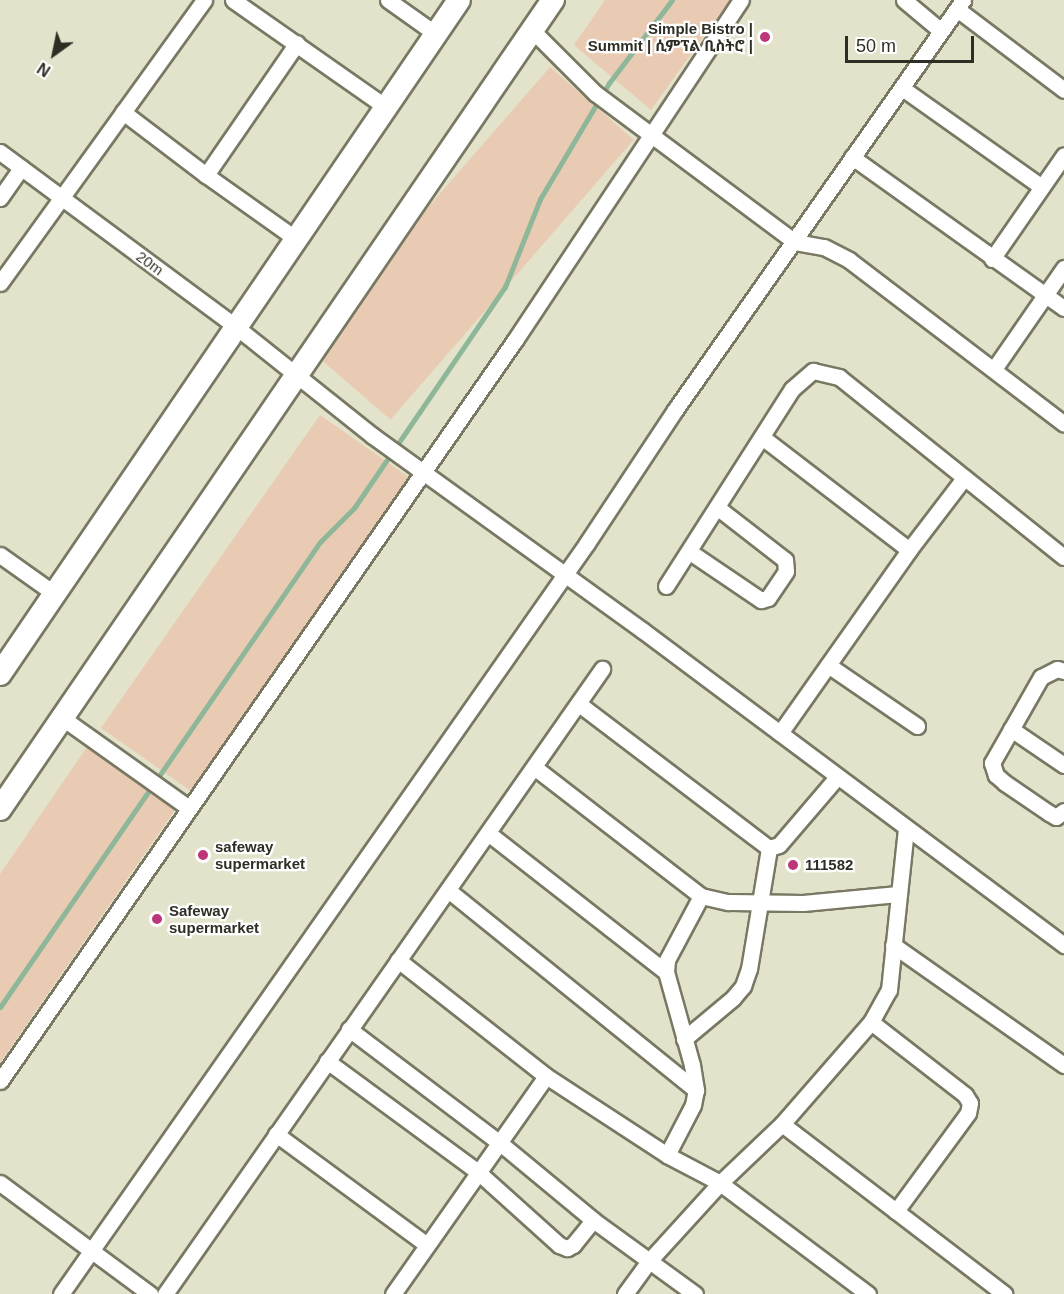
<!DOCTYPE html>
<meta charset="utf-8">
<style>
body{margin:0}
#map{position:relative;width:1064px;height:1294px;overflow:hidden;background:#e3e3cc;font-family:Helvetica,"Noto Sans Ethiopic",sans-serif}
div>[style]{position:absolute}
.green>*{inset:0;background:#e8cbb2;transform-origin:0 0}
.stream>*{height:5px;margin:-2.5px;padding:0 2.5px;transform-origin:2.5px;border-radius:2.5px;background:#8db798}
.roads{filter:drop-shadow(2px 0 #787863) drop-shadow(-2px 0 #787863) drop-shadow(0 2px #787863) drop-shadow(0 -2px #787863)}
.minor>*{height:15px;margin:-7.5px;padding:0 7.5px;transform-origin:7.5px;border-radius:7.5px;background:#fff}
.primary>*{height:22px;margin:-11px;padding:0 11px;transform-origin:11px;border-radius:11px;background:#fff}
.dots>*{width:16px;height:16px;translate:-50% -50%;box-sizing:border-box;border:3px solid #fff;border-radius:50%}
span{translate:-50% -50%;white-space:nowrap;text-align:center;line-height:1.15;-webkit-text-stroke:4.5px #fff;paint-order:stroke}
.poi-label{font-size:15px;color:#2e2e25;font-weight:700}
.right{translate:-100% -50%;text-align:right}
.left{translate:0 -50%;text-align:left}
.street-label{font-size:15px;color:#2e2e25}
.north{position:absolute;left:24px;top:24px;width:60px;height:60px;-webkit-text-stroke:4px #fff;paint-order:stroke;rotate:213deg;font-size:16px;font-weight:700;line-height:24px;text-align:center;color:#2e2e25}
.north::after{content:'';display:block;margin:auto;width:21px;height:27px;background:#2e2e25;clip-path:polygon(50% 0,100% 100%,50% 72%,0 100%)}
.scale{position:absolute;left:845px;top:36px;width:129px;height:27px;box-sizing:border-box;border:3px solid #2e2e25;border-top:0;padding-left:8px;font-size:18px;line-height:21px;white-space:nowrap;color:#2e2e25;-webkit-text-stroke:4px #fff;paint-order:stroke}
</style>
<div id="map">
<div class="green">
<i style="clip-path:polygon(605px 0,730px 0,651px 110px,574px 45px)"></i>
<i style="left:550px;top:67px;width:111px;height:371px;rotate:41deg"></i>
<i style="left:320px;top:415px;width:112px;height:382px;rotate:35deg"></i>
<i style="clip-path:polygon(89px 744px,177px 807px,0 1063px,0 874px)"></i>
</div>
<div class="stream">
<i style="left:0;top:1007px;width:564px;rotate:-55.47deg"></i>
<i style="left:320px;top:542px;width:48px;rotate:-45deg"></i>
<i style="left:354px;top:508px;width:268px;rotate:-55.7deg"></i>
<i style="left:505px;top:287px;width:95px;rotate:-68.3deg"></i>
<i style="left:540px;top:199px;width:135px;rotate:-59.3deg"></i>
<i style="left:609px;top:83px;width:104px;rotate:-52.8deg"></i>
</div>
<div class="roads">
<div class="minor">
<i style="left:233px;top:0;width:187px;rotate:35deg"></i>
<i style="left:388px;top:0;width:59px;rotate:35.3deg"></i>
<i style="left:904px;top:0;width:48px;rotate:40deg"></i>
<i style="left:957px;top:9px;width:134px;rotate:37.1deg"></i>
<i style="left:532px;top:30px;width:89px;rotate:45deg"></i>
<i style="left:595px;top:93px;width:249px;rotate:36.7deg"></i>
<i style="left:795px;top:242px;width:29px;rotate:10deg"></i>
<i style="left:824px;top:247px;width:28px;rotate:27deg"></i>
<i style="left:849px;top:260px;width:270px;rotate:37.3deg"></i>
<i style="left:902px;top:88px;width:171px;rotate:35.3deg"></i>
<i style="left:123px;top:112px;width:104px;rotate:37.2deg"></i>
<i style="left:206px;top:175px;width:110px;rotate:35.4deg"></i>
<i style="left:0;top:152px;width:292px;rotate:36.5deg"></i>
<i style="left:235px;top:326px;width:176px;rotate:38.6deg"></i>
<i style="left:373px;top:436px;width:332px;rotate:35.8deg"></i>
<i style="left:642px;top:630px;width:527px;rotate:36.74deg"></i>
<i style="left:852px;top:157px;width:260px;rotate:35.5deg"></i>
<i style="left:206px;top:175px;width:160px;rotate:-55.4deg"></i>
<i style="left:0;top:198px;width:37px;rotate:-55deg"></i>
<i style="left:992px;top:259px;width:126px;rotate:-55.3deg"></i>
<i style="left:0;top:283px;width:349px;rotate:-54.2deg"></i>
<i style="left:994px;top:369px;width:123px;rotate:-55.3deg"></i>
<i style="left:762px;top:437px;width:185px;rotate:37.5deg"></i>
<i style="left:690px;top:552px;width:86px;rotate:34.1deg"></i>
<i style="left:761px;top:600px;width:7px;rotate:-16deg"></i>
<i style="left:768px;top:598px;width:32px;rotate:-56deg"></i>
<i style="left:786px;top:571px;width:11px;rotate:-95deg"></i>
<i style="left:785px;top:560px;width:85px;rotate:-142.2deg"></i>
<i style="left:0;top:555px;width:67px;rotate:35.3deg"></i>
<i style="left:666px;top:586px;width:234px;rotate:-57.4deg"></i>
<i style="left:792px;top:389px;width:28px;rotate:-41deg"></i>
<i style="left:813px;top:371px;width:27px;rotate:13deg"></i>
<i style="left:839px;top:377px;width:288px;rotate:38.7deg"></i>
<i style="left:828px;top:665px;width:108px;rotate:34.4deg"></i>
<i style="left:1064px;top:671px;width:7px;rotate:-164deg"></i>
<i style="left:1057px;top:669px;width:18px;rotate:153deg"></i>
<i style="left:1041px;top:677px;width:99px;rotate:119.7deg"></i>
<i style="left:992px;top:763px;width:13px;rotate:72deg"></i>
<i style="left:996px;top:775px;width:12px;rotate:42deg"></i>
<i style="left:1005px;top:783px;width:53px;rotate:34.3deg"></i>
<i style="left:1049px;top:813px;width:8px;rotate:30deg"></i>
<i style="left:1056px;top:817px;width:10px;rotate:-37deg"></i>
<i style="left:579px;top:704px;width:238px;rotate:37.2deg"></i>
<i style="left:769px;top:848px;width:10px;rotate:-17deg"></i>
<i style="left:779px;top:845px;width:89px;rotate:-49.5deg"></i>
<i style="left:61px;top:717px;width:157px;rotate:35.4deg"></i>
<i style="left:1011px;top:729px;width:64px;rotate:34.2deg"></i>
<i style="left:780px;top:733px;width:224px;rotate:-54.8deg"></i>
<i style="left:909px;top:550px;width:91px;rotate:-52.6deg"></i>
<i style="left:534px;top:767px;width:211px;rotate:37.7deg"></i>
<i style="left:701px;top:896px;width:28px;rotate:13deg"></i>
<i style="left:728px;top:902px;width:75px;rotate:0.8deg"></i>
<i style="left:803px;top:903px;width:95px;rotate:-5.4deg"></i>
<i style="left:488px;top:833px;width:226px;rotate:38deg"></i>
<i style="left:448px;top:890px;width:319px;rotate:38.9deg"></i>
<i style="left:893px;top:945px;width:209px;rotate:35.1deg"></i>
<i style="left:398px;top:960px;width:188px;rotate:38.1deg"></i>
<i style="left:871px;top:1022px;width:119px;rotate:37.8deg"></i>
<i style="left:965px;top:1095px;width:9px;rotate:58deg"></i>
<i style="left:970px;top:1103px;width:10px;rotate:101deg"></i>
<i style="left:968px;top:1113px;width:122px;rotate:126.3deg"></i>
<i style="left:349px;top:1029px;width:189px;rotate:37.1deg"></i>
<i style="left:500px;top:1143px;width:121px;rotate:39.6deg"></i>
<i style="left:593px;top:1220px;width:126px;rotate:36deg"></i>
<i style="left:684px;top:1039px;width:64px;rotate:-39.9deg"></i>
<i style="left:733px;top:998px;width:16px;rotate:-50deg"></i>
<i style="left:743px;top:986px;width:18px;rotate:-71deg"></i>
<i style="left:749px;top:969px;width:123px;rotate:-80.6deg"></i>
<i style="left:327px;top:1061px;width:187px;rotate:36.3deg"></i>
<i style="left:478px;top:1172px;width:109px;rotate:42deg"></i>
<i style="left:559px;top:1245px;width:9px;rotate:21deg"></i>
<i style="left:567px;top:1248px;width:7px;rotate:-27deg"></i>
<i style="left:573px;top:1245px;width:32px;rotate:-51deg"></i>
<i style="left:0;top:1081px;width:902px;rotate:-55.2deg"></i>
<i style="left:515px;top:340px;width:408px;rotate:-56.4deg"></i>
<i style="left:782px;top:1124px;width:280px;rotate:37.4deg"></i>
<i style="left:276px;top:1134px;width:187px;rotate:36.3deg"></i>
<i style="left:667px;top:1155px;width:56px;rotate:-62.5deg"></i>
<i style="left:693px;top:1105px;width:15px;rotate:-79deg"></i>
<i style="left:696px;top:1090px;width:25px;rotate:-99deg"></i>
<i style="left:692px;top:1065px;width:97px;rotate:-105.6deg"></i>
<i style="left:666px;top:972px;width:12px;rotate:-85deg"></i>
<i style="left:667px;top:960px;width:72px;rotate:-62deg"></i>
<i style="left:0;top:1183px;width:187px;rotate:36.5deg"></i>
<i style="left:61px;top:1294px;width:917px;rotate:-54.99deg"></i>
<i style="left:587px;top:543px;width:159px;rotate:-56.5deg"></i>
<i style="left:675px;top:410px;width:501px;rotate:-54.91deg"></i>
<i style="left:165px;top:1294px;width:763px;rotate:-55.04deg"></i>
<i style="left:393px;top:1294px;width:266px;rotate:-54.9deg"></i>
<i style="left:546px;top:1076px;width:145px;rotate:33.1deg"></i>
<i style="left:667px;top:1155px;width:60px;rotate:27.8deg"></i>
<i style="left:720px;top:1183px;width:185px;rotate:36.9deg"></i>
<i style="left:625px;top:1294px;width:41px;rotate:-54deg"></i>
<i style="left:649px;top:1261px;width:105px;rotate:-47.7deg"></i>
<i style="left:720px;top:1183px;width:86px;rotate:-43.6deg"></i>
<i style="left:782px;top:1124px;width:135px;rotate:-48.9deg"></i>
<i style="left:871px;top:1022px;width:37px;rotate:-61deg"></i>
<i style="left:889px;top:990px;width:162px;rotate:-84deg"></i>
</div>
<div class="primary">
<i style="left:0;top:674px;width:815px;rotate:-55.74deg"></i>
<i style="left:0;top:809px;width:980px;rotate:-55.65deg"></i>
</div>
</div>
<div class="dots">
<i style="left:765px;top:37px;background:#bd3678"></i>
<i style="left:203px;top:855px;background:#bd3678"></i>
<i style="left:793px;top:865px;background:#bd3678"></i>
<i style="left:157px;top:919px;background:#bd3678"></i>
</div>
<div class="poi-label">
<span class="right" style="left:753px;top:37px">Simple Bistro |<br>Summit | ሲምፕል ቢስትሮ |</span>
<span class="left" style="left:215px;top:855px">safeway<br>supermarket</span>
<span class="left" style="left:805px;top:865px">111582</span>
<span class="left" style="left:169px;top:919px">Safeway<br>supermarket</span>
</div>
<div class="street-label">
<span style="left:150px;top:263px;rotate:36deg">20m</span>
</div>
<div class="north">N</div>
<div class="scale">50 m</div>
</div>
